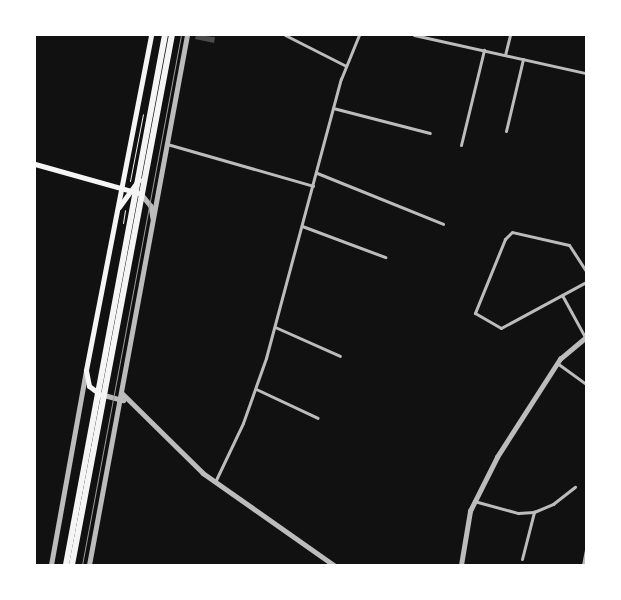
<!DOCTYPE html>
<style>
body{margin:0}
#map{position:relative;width:621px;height:600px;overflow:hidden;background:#111;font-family:"Libre Baskerville",serif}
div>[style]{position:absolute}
.building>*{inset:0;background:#4a4a4a}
.path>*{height:1px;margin:-0.5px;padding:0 0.5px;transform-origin:0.5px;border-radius:0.5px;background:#f5f5f5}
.minor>*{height:3px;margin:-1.5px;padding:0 1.5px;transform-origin:1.5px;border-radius:1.5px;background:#bcbcbc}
.tertiary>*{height:4.5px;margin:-2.25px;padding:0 2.25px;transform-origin:2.25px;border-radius:2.25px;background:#bcbcbc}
.secondary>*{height:5px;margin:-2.5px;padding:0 2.5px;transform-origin:2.5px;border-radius:2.5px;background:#f5f5f5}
.primary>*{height:5.5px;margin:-2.75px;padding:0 2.75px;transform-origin:2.75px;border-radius:2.75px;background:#f5f5f5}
.tram>*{height:1px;margin:-0.5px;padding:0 0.5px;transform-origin:0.5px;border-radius:0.5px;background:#9a9a9a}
span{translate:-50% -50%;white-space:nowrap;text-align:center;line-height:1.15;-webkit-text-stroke:4px #fff;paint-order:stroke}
.frame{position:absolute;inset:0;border:36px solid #fff;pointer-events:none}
</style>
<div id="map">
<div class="building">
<i style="clip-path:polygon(196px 35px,215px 37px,214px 43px,195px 39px)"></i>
</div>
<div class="path">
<i style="left:130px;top:181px;width:68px;rotate:-79deg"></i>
<i style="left:123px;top:223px;width:13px;rotate:-81deg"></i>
</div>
<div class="minor">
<i style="left:285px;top:35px;width:68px;rotate:26.9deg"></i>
<i style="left:414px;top:35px;width:176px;rotate:12.5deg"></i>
<i style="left:505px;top:55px;width:21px;rotate:-76deg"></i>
<i style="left:333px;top:108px;width:100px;rotate:14.5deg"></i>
<i style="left:506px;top:131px;width:74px;rotate:-76.7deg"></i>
<i style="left:167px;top:144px;width:152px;rotate:16deg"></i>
<i style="left:461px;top:145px;width:98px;rotate:-76.4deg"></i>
<i style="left:317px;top:173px;width:136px;rotate:22deg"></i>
<i style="left:302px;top:226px;width:89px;rotate:20.5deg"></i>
<i style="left:586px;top:271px;width:31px;rotate:-123deg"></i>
<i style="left:569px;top:245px;width:58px;rotate:-167.2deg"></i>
<i style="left:512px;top:232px;width:10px;rotate:135deg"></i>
<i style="left:505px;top:239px;width:80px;rotate:112.1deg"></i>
<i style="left:475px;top:313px;width:30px;rotate:30deg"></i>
<i style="left:501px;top:328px;width:97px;rotate:-28.4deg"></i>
<i style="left:562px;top:295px;width:48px;rotate:61.3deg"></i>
<i style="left:275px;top:327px;width:71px;rotate:24deg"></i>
<i style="left:557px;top:363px;width:36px;rotate:36deg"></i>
<i style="left:256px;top:389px;width:68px;rotate:25.1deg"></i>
<i style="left:215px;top:482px;width:65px;rotate:-64.6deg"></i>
<i style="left:243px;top:423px;width:69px;rotate:-70.5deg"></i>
<i style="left:266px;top:358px;width:289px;rotate:-75deg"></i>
<i style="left:341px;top:79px;width:48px;rotate:-67.8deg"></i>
<i style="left:474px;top:501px;width:46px;rotate:15.3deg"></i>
<i style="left:518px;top:513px;width:16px;rotate:-4deg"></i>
<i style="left:534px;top:512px;width:21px;rotate:-23deg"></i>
<i style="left:553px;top:504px;width:28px;rotate:-38deg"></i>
<i style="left:522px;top:559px;width:49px;rotate:-75.7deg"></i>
<i style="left:583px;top:565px;width:15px;rotate:-79deg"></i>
</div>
<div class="tertiary">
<i style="left:142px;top:195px;width:14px;rotate:51deg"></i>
<i style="left:151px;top:206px;width:12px;rotate:81deg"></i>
<i style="left:122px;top:393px;width:114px;rotate:44.6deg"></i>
<i style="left:203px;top:473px;width:160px;rotate:35.1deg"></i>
<i style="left:104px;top:395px;width:20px;rotate:15deg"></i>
<i style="left:51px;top:565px;width:197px;rotate:-79.8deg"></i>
<i style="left:89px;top:565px;width:539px;rotate:-79.52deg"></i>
<i style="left:461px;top:565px;width:55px;rotate:-80.5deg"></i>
<i style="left:470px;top:511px;width:60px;rotate:-63.4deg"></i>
<i style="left:497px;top:457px;width:117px;rotate:-57.3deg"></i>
<i style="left:560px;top:359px;width:34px;rotate:-40deg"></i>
</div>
<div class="secondary">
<i style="left:35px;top:164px;width:107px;rotate:15.7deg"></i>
<i style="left:119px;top:207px;width:34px;rotate:-54deg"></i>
<i style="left:101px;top:395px;width:15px;rotate:-143deg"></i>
<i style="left:89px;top:386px;width:16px;rotate:-101deg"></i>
<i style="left:86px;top:370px;width:341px;rotate:-79deg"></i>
</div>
<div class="primary">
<i style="left:66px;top:565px;width:539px;rotate:-79.42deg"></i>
<i style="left:72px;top:565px;width:539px;rotate:-79.32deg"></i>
</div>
<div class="tram">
<i style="left:82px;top:565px;width:539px;rotate:-79.42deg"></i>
</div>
<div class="frame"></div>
</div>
